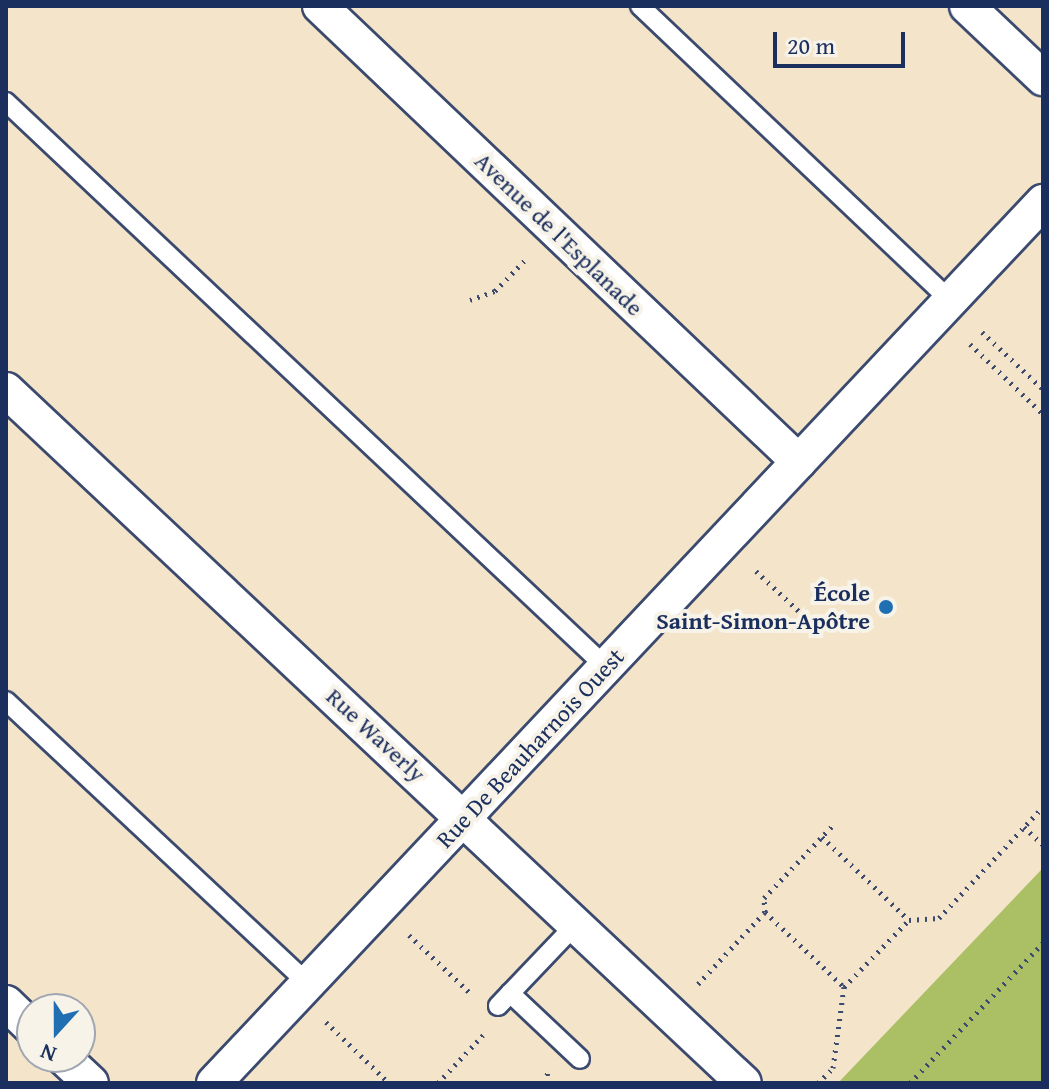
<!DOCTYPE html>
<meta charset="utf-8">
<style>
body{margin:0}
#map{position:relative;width:1049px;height:1089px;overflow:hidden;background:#f3e4ca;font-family:"Gentium Book Plus",serif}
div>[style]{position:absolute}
.green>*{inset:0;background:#abbf64}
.path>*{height:5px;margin-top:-2.5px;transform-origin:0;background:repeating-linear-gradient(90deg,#3b4a6e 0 2px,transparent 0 8px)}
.roads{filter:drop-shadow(2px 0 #3b4a6e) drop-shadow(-2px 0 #3b4a6e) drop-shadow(0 2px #3b4a6e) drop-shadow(0 -2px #3b4a6e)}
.service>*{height:18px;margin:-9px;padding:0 9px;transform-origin:9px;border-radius:9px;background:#fff}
.minor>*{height:34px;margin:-17px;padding:0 17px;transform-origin:17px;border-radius:17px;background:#fff}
.dots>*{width:22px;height:22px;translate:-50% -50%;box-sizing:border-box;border:4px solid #f7f3e8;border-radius:50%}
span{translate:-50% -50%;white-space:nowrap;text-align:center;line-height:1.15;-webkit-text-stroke:8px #f7f3e8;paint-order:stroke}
.street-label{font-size:24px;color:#1b2f5e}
.poi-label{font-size:24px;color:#1b2f5e;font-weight:700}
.right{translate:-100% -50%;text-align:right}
.frame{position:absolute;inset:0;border:8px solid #1b2f5e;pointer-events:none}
.north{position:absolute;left:16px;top:993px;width:80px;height:80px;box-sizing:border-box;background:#f7f3e8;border:2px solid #9fa5b1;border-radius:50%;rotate:201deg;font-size:22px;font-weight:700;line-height:32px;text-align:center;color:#1b2f5e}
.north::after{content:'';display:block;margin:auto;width:28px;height:36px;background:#1f6fb2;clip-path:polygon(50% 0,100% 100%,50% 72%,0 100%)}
.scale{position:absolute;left:773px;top:32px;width:132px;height:36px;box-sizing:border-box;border:4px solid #1b2f5e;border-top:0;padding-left:10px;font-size:24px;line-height:28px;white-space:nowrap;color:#1b2f5e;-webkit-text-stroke:6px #f7f3e8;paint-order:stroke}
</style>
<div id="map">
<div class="green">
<i style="clip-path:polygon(1043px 868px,1043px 1083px,838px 1083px)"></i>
</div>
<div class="path">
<i style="left:470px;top:300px;width:27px;rotate:-20deg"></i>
<i style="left:495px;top:291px;width:47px;rotate:-45.9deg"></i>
<i style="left:982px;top:332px;width:83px;rotate:43.1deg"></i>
<i style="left:970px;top:344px;width:101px;rotate:43.8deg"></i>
<i style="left:756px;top:571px;width:64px;rotate:43.1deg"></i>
<i style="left:1024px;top:827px;width:26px;rotate:43deg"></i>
<i style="left:822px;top:837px;width:120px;rotate:43.7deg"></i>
<i style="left:765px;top:912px;width:14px;rotate:-94deg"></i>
<i style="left:764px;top:898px;width:103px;rotate:-46.6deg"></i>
<i style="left:409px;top:935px;width:83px;rotate:43.5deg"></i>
<i style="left:698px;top:984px;width:98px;rotate:-47.1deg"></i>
<i style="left:765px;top:912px;width:109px;rotate:43.5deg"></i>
<i style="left:326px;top:1022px;width:88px;rotate:44.1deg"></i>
<i style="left:438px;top:1083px;width:67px;rotate:-46.8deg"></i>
<i style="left:545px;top:1083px;width:11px;rotate:-75deg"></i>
<i style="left:818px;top:1083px;width:21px;rotate:-45deg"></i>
<i style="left:833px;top:1068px;width:82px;rotate:-82.3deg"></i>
<i style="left:844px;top:987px;width:93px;rotate:-45.9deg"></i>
<i style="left:909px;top:920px;width:30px;rotate:-4deg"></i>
<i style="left:939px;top:918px;width:152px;rotate:-46.9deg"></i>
<i style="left:910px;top:1083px;width:193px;rotate:-46.5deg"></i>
</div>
<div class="roads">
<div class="service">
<i style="left:640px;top:6px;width:429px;rotate:43.5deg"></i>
<i style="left:6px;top:102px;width:824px;rotate:43.28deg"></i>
<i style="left:6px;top:701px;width:414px;rotate:43.1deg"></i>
<i style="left:510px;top:993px;width:96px;rotate:43.3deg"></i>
<i style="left:498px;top:1006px;width:113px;rotate:-46.4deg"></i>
</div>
<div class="minor">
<i style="left:320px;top:6px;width:661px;rotate:43.59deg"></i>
<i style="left:967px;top:6px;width:105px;rotate:43.5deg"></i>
<i style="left:6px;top:390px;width:1012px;rotate:43.2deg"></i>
<i style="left:6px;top:1003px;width:36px;rotate:44deg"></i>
<i style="left:63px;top:1057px;width:38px;rotate:43deg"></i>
<i style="left:214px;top:1083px;width:1210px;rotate:-46.74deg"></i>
</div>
</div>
<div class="dots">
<i style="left:886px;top:607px;background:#1f6fb2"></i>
</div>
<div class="street-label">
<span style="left:559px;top:234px;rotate:44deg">Avenue de l'Esplanade</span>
<span style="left:376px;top:735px;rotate:43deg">Rue Waverly</span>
<span style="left:530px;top:748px;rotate:-47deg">Rue De Beauharnois Ouest</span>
</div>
<div class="poi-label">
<span class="right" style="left:870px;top:607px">École<br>Saint-Simon-Apôtre</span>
</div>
<div class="frame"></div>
<div class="north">N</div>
<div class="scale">20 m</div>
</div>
